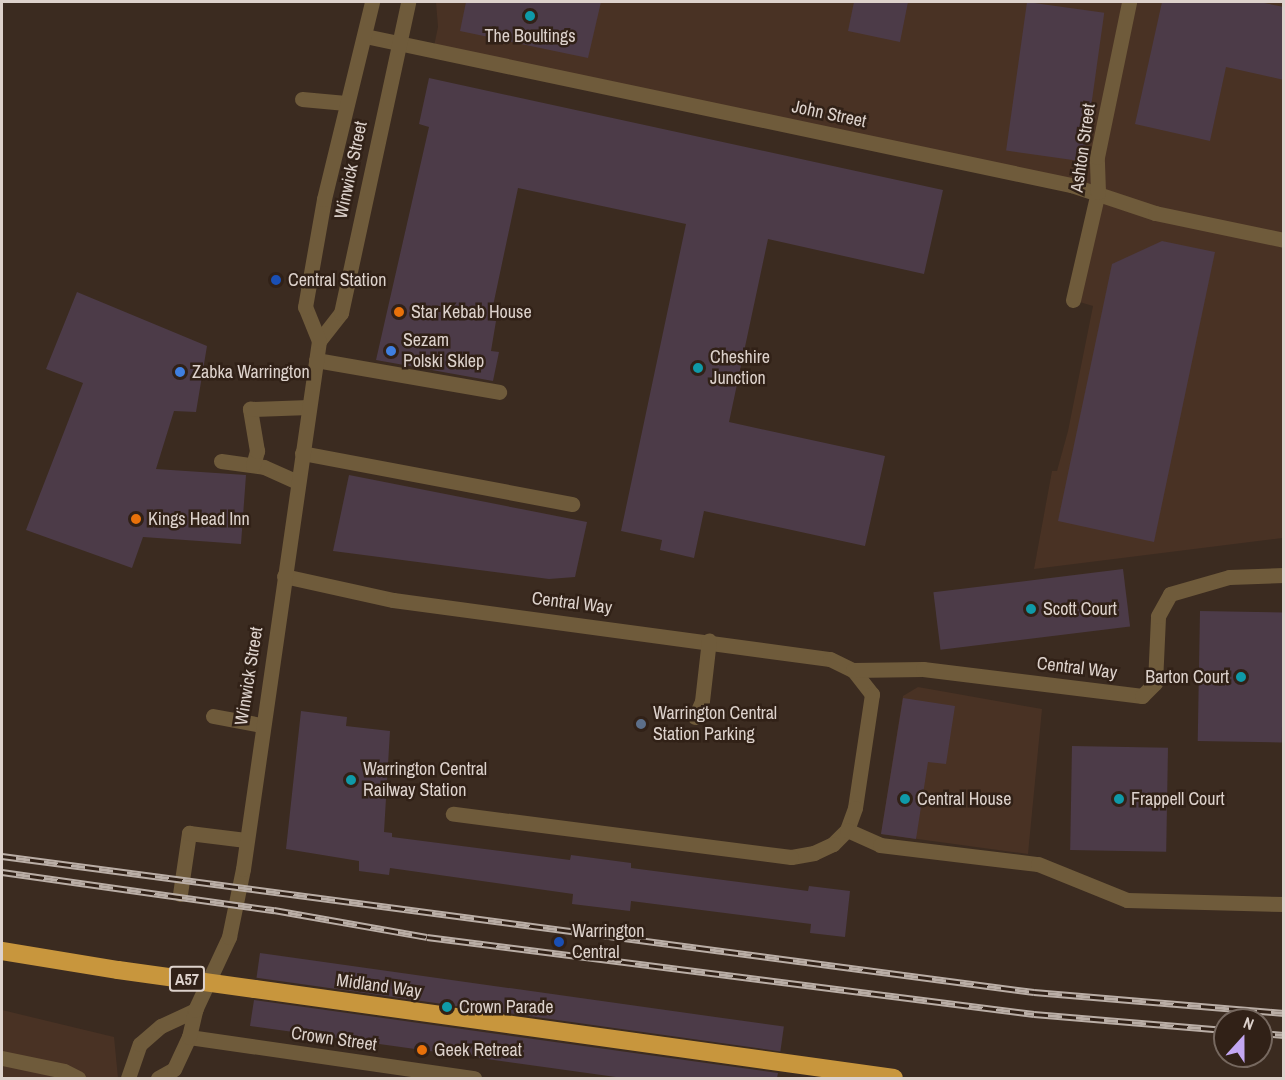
<!DOCTYPE html>
<style>
body{margin:0}
#map{position:relative;width:1285px;height:1080px;overflow:hidden;background:#3b2b20;font-family:"Archivo Narrow",sans-serif}
div>[style]{position:absolute}
.built>*{inset:0;background:#493224}
.building>*{inset:0;background:#4c3b48;transform-origin:0 0}
.minor>*{height:15px;margin:-7.5px;padding:0 7.5px;transform-origin:7.5px;border-radius:7.5px;background:#6f5b3b}
.highway>*{height:18px;margin:-9px;padding:0 9px;transform-origin:9px;border-radius:9px;background:#c8963d}
.rail>*{height:7px;margin-top:-3.5px;transform-origin:0;background:repeating-linear-gradient(90deg,#312117 0 14px,#baaea6 0 28px);box-sizing:border-box;border-block:2px solid #baaea6}
.highway-bridge>*{height:18px;margin:-9px;padding:0 9px;transform-origin:9px;border-radius:9px;background:#c8963d}
.dots>*{width:16px;height:16px;translate:-50% -50%;box-sizing:border-box;border:3px solid #312117;border-radius:50%}
span{translate:-50% -50%;white-space:nowrap;text-align:center;line-height:1.15;-webkit-text-stroke:5px #312117;paint-order:stroke}
.shield-label span{padding:2px 4px;background:#312117;border:2px solid;border-radius:4px;-webkit-text-stroke-width:0}
.shield-label{font-size:16px;color:#ddd2cc;font-weight:700}
.poi-label{font-size:18px;color:#ddd2cc}
.left{translate:0 -50%;text-align:left}
.right{translate:-100% -50%;text-align:right}
.street-label{font-size:18px;color:#ddd2cc}
.frame{position:absolute;inset:0;border:3px solid #ddd2cc;pointer-events:none}
.north{position:absolute;left:1213px;top:1008px;width:60px;height:60px;box-sizing:border-box;background:#312117;border:2px solid #76685f;border-radius:50%;rotate:21deg;font-size:16px;font-weight:700;line-height:24px;text-align:center;color:#ddd2cc}
.north::after{content:'';display:block;margin:auto;width:21px;height:27px;background:#c3a7f2;clip-path:polygon(50% 0,100% 100%,50% 72%,0 100%)}
</style>
<div id="map">
<div class="built">
<i style="clip-path:polygon(436px 2px,1283px 2px,1283px 538px,1034px 569px,1052px 471px,1057px 471px,1068px 431px,1093px 306px,1073px 300px,1097px 193px,433px 51px,438px 27px)"></i>
<i style="clip-path:polygon(918px 687px,1042px 709px,1028px 854px,881px 834px,903px 696px)"></i>
<i style="clip-path:polygon(2px 1010px,114px 1037px,118px 1078px,2px 1078px)"></i>
</div>
<div class="building">
<i style="clip-path:polygon(466px 2px,601px 2px,588px 58px,460px 31px)"></i>
<i style="clip-path:polygon(854px 2px,908px 2px,900px 42px,848px 31px)"></i>
<i style="left:1027px;top:2px;width:78px;height:150px;rotate:8deg"></i>
<i style="clip-path:polygon(1162px 2px,1259px 2px,1284px 7px,1284px 80px,1226px 67px,1210px 141px,1135px 124px)"></i>
<i style="clip-path:polygon(429px 78px,943px 190px,924px 274px,768px 239px,729px 422px,885px 456px,865px 546px,704px 511px,694px 558px,660px 550px,662px 540px,621px 531px,686px 224px,518px 188px,490px 320px,496px 321px,491px 351px,499px 352px,493px 381px,376px 360px,429px 127px,419px 124px)"></i>
<i style="clip-path:polygon(1162px 241px,1215px 252px,1154px 542px,1058px 521px,1112px 264px)"></i>
<i style="clip-path:polygon(77px 292px,207px 346px,196px 412px,174px 411px,156px 469px,246px 475px,241px 544px,143px 537px,132px 568px,26px 530px,83px 383px,46px 369px)"></i>
<i style="clip-path:polygon(349px 475px,587px 522px,575px 577px,549px 579px,333px 551px)"></i>
<i style="left:1123px;top:569px;width:58px;height:191px;rotate:83deg"></i>
<i style="left:1200px;top:611px;width:84px;height:130px;rotate:1deg"></i>
<i style="clip-path:polygon(903px 698px,955px 706px,946px 764px,928px 762px,916px 839px,881px 834px)"></i>
<i style="clip-path:polygon(301px 711px,347px 717px,346px 726px,390px 731px,384px 832px,392px 833px,392px 837px,570px 860px,571px 855px,631px 863px,631px 868px,808px 891px,809px 886px,850px 891px,845px 937px,810px 933px,811px 924px,631px 901px,630px 911px,572px 904px,573px 894px,390px 868px,389px 875px,359px 871px,359px 861px,286px 849px)"></i>
<i style="left:1072px;top:746px;width:96px;height:104px;rotate:1deg"></i>
<i style="left:260px;top:953px;width:529px;height:25px;rotate:8deg"></i>
<i style="clip-path:polygon(254px 1000px,778px 1073px,777px 1078px,623px 1078px,250px 1026px)"></i>
</div>
<div class="minor">
<i style="left:365px;top:36px;width:722px;rotate:11.92deg"></i>
<i style="left:1071px;top:185px;width:89px;rotate:18.4deg"></i>
<i style="left:1155px;top:213px;width:132px;rotate:11.8deg"></i>
<i style="left:302px;top:99px;width:44px;rotate:5.2deg"></i>
<i style="left:1073px;top:300px;width:111px;rotate:-77deg"></i>
<i style="left:1098px;top:192px;width:35px;rotate:-92deg"></i>
<i style="left:1097px;top:157px;width:158px;rotate:-78.3deg"></i>
<i style="left:319px;top:341px;width:36px;rotate:-52deg"></i>
<i style="left:341px;top:313px;width:318px;rotate:-77.8deg"></i>
<i style="left:316px;top:360px;width:186px;rotate:9.9deg"></i>
<i style="left:302px;top:453px;width:275px;rotate:10.7deg"></i>
<i style="left:221px;top:461px;width:43px;rotate:7.9deg"></i>
<i style="left:264px;top:467px;width:37px;rotate:24deg"></i>
<i style="left:253px;top:465px;width:15px;rotate:-74deg"></i>
<i style="left:257px;top:451px;width:43px;rotate:-99.5deg"></i>
<i style="left:250px;top:409px;width:59px;rotate:-1.9deg"></i>
<i style="left:284px;top:576px;width:112px;rotate:12.4deg"></i>
<i style="left:393px;top:600px;width:441px;rotate:7.7deg"></i>
<i style="left:830px;top:659px;width:25px;rotate:26deg"></i>
<i style="left:853px;top:670px;width:31px;rotate:52deg"></i>
<i style="left:872px;top:694px;width:115px;rotate:98.5deg"></i>
<i style="left:855px;top:808px;width:23px;rotate:110deg"></i>
<i style="left:847px;top:830px;width:20px;rotate:135deg"></i>
<i style="left:833px;top:844px;width:21px;rotate:155deg"></i>
<i style="left:814px;top:853px;width:23px;rotate:170deg"></i>
<i style="left:791px;top:857px;width:341px;rotate:-172.7deg"></i>
<i style="left:853px;top:670px;width:70px;rotate:-0.8deg"></i>
<i style="left:923px;top:669px;width:221px;rotate:7deg"></i>
<i style="left:1142px;top:696px;width:18px;rotate:-45deg"></i>
<i style="left:1155px;top:683px;width:67px;rotate:-87.4deg"></i>
<i style="left:1158px;top:616px;width:25px;rotate:-61deg"></i>
<i style="left:1170px;top:594px;width:61px;rotate:-16.1deg"></i>
<i style="left:1229px;top:577px;width:55px;rotate:-2.1deg"></i>
<i style="left:213px;top:716px;width:49px;rotate:10.6deg"></i>
<i style="left:695px;top:717px;width:17px;rotate:-66deg"></i>
<i style="left:702px;top:701px;width:61px;rotate:-83.5deg"></i>
<i style="left:847px;top:830px;width:36px;rotate:24deg"></i>
<i style="left:880px;top:845px;width:159px;rotate:6.9deg"></i>
<i style="left:1038px;top:864px;width:96px;rotate:22deg"></i>
<i style="left:1127px;top:900px;width:157px;rotate:1.5deg"></i>
<i style="left:180px;top:894px;width:62px;rotate:-81.6deg"></i>
<i style="left:189px;top:833px;width:57px;rotate:7deg"></i>
<i style="left:189px;top:1037px;width:288px;rotate:8.2deg"></i>
<i style="left:2px;top:1058px;width:63px;rotate:11.8deg"></i>
<i style="left:64px;top:1071px;width:16px;rotate:27deg"></i>
<i style="left:128px;top:1078px;width:36px;rotate:-71deg"></i>
<i style="left:140px;top:1044px;width:28px;rotate:-41deg"></i>
<i style="left:161px;top:1026px;width:38px;rotate:-25deg"></i>
<i style="left:158px;top:1078px;width:18px;rotate:-29deg"></i>
<i style="left:174px;top:1069px;width:35px;rotate:-65deg"></i>
<i style="left:189px;top:1037px;width:28px;rotate:-77deg"></i>
<i style="left:195px;top:1010px;width:81px;rotate:-65deg"></i>
<i style="left:229px;top:937px;width:69px;rotate:-78.4deg"></i>
<i style="left:243px;top:869px;width:533px;rotate:-81.81deg"></i>
<i style="left:319px;top:341px;width:37px;rotate:-112deg"></i>
<i style="left:305px;top:307px;width:110px;rotate:-80deg"></i>
<i style="left:324px;top:199px;width:203px;rotate:-76.3deg"></i>
</div>
<div class="highway">
<i style="left:2px;top:951px;width:118px;rotate:9.3deg"></i>
<i style="left:255px;top:989px;width:645px;rotate:7.93deg"></i>
</div>
<div class="rail">
<i style="left:2px;top:856px;width:1041px;rotate:7.51deg"></i>
<i style="left:1034px;top:992px;width:251px;rotate:4.8deg"></i>
<i style="left:2px;top:872px;width:275px;rotate:8deg"></i>
<i style="left:274px;top:910px;width:155px;rotate:10deg"></i>
<i style="left:427px;top:937px;width:612px;rotate:7.23deg"></i>
<i style="left:1034px;top:1014px;width:192px;rotate:4.8deg"></i>
<i style="left:1261px;top:1033px;width:23px;rotate:5deg"></i>
</div>
<div class="highway-bridge">
<i style="left:118px;top:970px;width:138px;rotate:7.9deg"></i>
</div>
<div class="dots">
<i style="left:530px;top:16px;background:#0f9aa8"></i>
<i style="left:276px;top:280px;background:#1a4fb4"></i>
<i style="left:399px;top:312px;background:#e8710a"></i>
<i style="left:391px;top:351px;background:#3f7fe0"></i>
<i style="left:698px;top:368px;background:#0f9aa8"></i>
<i style="left:180px;top:372px;background:#3f7fe0"></i>
<i style="left:136px;top:519px;background:#e8710a"></i>
<i style="left:1031px;top:609px;background:#0f9aa8"></i>
<i style="left:1241px;top:677px;background:#0f9aa8"></i>
<i style="left:641px;top:724px;background:#5c6f8a"></i>
<i style="left:351px;top:780px;background:#0f9aa8"></i>
<i style="left:905px;top:799px;background:#0f9aa8"></i>
<i style="left:1119px;top:799px;background:#0f9aa8"></i>
<i style="left:559px;top:942px;background:#1a4fb4"></i>
<i style="left:447px;top:1007px;background:#0f9aa8"></i>
<i style="left:422px;top:1050px;background:#e8710a"></i>
</div>
<div class="shield-label">
<span style="left:187px;top:979px">A57</span>
</div>
<div class="poi-label">
<span style="left:530px;top:36px">The Boultings</span>
<span class="left" style="left:288px;top:280px">Central Station</span>
<span class="left" style="left:411px;top:312px">Star Kebab House</span>
<span class="left" style="left:403px;top:351px">Sezam<br>Polski Sklep</span>
<span class="left" style="left:710px;top:368px">Cheshire<br>Junction</span>
<span class="left" style="left:192px;top:372px">Zabka Warrington</span>
<span class="left" style="left:148px;top:519px">Kings Head Inn</span>
<span class="left" style="left:1043px;top:609px">Scott Court</span>
<span class="right" style="left:1229px;top:677px">Barton Court</span>
<span class="left" style="left:653px;top:724px">Warrington Central<br>Station Parking</span>
<span class="left" style="left:363px;top:780px">Warrington Central<br>Railway Station</span>
<span class="left" style="left:917px;top:799px">Central House</span>
<span class="left" style="left:1131px;top:799px">Frappell Court</span>
<span class="left" style="left:572px;top:942px">Warrington<br>Central</span>
<span class="left" style="left:459px;top:1007px">Crown Parade</span>
<span class="left" style="left:434px;top:1050px">Geek Retreat</span>
</div>
<div class="street-label">
<span style="left:829px;top:114px;rotate:12deg">John Street</span>
<span style="left:1083px;top:148px;rotate:-82deg">Ashton Street</span>
<span style="left:351px;top:170px;rotate:-78deg">Winwick Street</span>
<span style="left:572px;top:603px;rotate:7deg">Central Way</span>
<span style="left:1077px;top:668px;rotate:7deg">Central Way</span>
<span style="left:249px;top:676px;rotate:-81deg">Winwick Street</span>
<span style="left:379px;top:986px;rotate:8deg">Midland Way</span>
<span style="left:334px;top:1039px;rotate:8deg">Crown Street</span>
</div>
<div class="frame"></div>
<div class="north">N</div>
</div>
